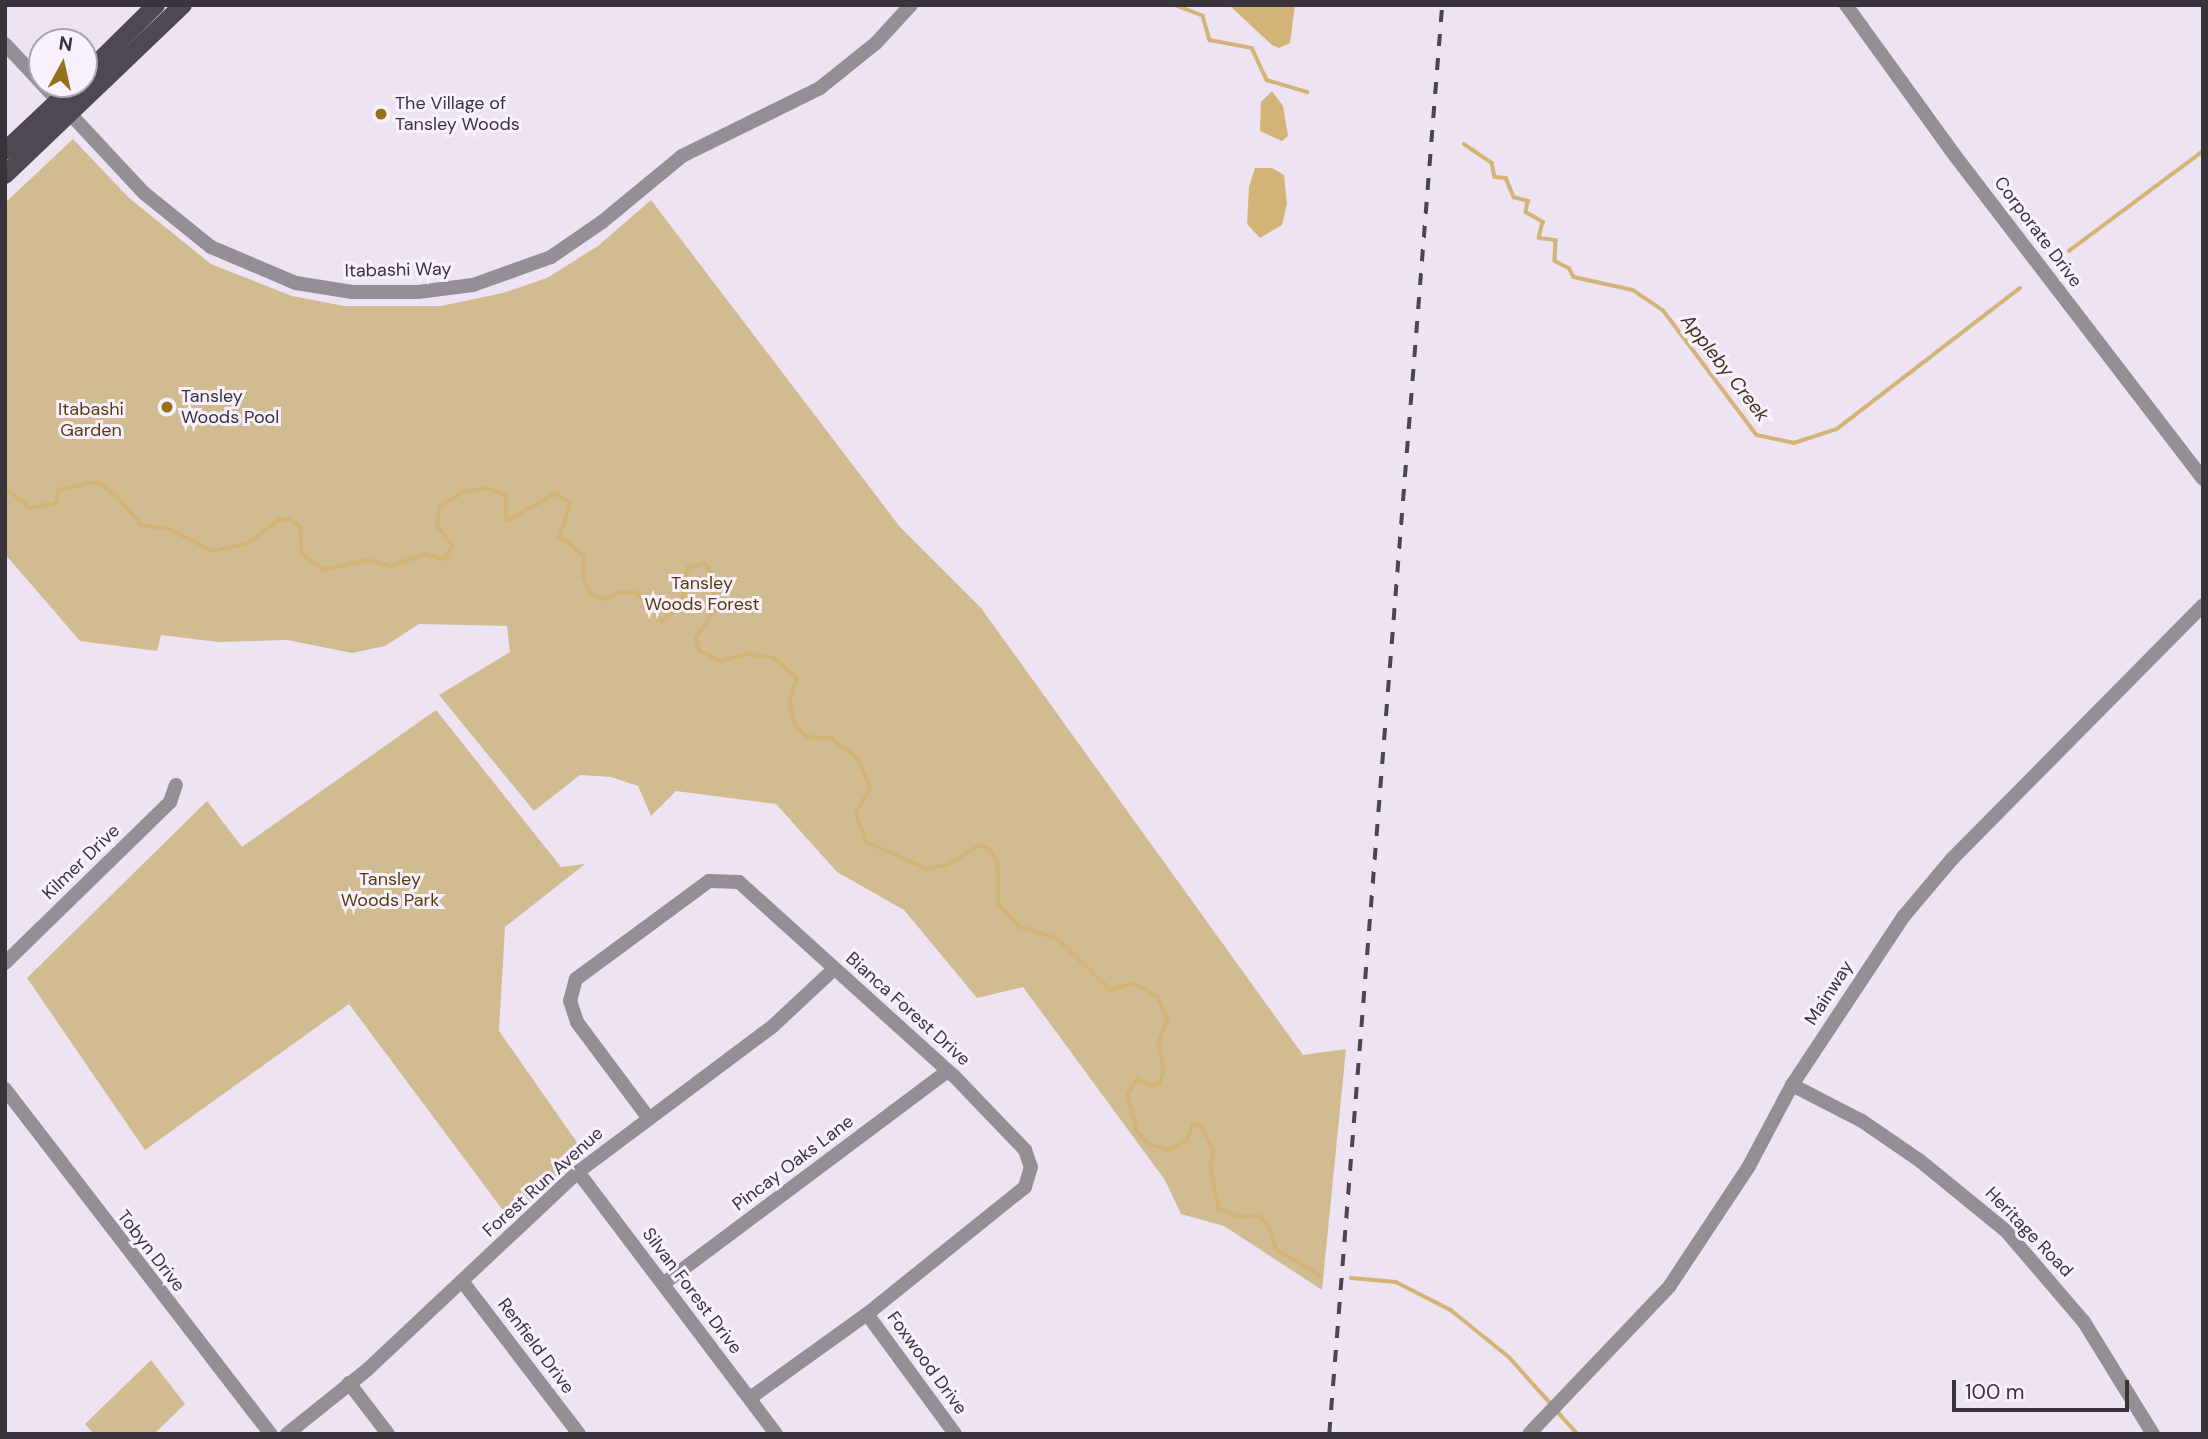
<!DOCTYPE html>
<style>
body{margin:0}
#map{position:relative;width:2208px;height:1439px;overflow:hidden;background:#eee3f3;font-family:"DM Sans",sans-serif}
div>[style]{position:absolute}
.green>*{inset:0;background:#d1bb90}
.water>*{inset:0;background:#d3b476}
.stream>*{height:3.5px;margin:-1.75px;padding:0 1.75px;transform-origin:1.75px;border-radius:1.75px;background:#d3b476}
.minor>*{height:14px;margin:-7px;padding:0 7px;transform-origin:7px;border-radius:7px;background:#938f95}
.major>*{height:18px;margin:-9px;padding:0 9px;transform-origin:9px;border-radius:9px;background:#4f4852}
.rail>*{height:3.5px;margin-top:-1.75px;transform-origin:0;background:repeating-linear-gradient(90deg,#4b464d 0 12px,transparent 0 24px)}
.dots>*{width:19px;height:19px;translate:-50% -50%;box-sizing:border-box;border:4px solid #faf1fe;border-radius:50%}
span{translate:-50% -50%;white-space:nowrap;text-align:center;line-height:1.15;-webkit-text-stroke:6px #faf1fe;paint-order:stroke}
.poi-label{font-size:18px;color:#38343a}
.left{translate:0 -50%;text-align:left}
.street-label{font-size:18px;color:#38343a}
.park-label{font-size:18px;color:#543e0c}
.water-label{font-size:19px;color:#413317;font-style:italic}
.frame{position:absolute;inset:0;border:7px solid #38343a;pointer-events:none}
.north{position:absolute;left:28px;top:28px;width:70px;height:70px;box-sizing:border-box;background:#faf1fe;border:2px solid #aca5b0;border-radius:50%;rotate:8deg;font-size:19px;font-weight:700;line-height:28px;text-align:center;color:#38343a}
.north::after{content:'';display:block;margin:auto;width:24px;height:32px;background:#96711a;clip-path:polygon(50% 0,100% 100%,50% 72%,0 100%)}
.scale{position:absolute;left:1952px;top:1380px;width:177px;height:32px;box-sizing:border-box;border:4px solid #38343a;border-top:0;padding-left:9px;font-size:21px;line-height:24px;white-space:nowrap;color:#38343a;-webkit-text-stroke:5px #faf1fe;paint-order:stroke}
</style>
<div id="map">
<div class="green">
<i style="clip-path:polygon(73px 139px,129px 198px,211px 264px,292px 296px,344px 306px,441px 306px,503px 293px,547px 278px,598px 246px,651px 200px,900px 527px,981px 608px,1303px 1055px,1346px 1049px,1322px 1290px,1224px 1226px,1181px 1214px,1165px 1180px,1023px 987px,977px 998px,904px 910px,837px 872px,776px 804px,676px 791px,651px 816px,638px 786px,611px 777px,580px 775px,534px 811px,439px 695px,510px 652px,507px 626px,419px 624px,385px 646px,352px 653px,287px 640px,218px 642px,161px 635px,157px 651px,80px 641px,5px 554px,5px 203px)"></i>
<i style="clip-path:polygon(436px 710px,561px 867px,585px 864px,505px 927px,499px 1031px,583px 1151px,511px 1221px,349px 1004px,145px 1150px,27px 978px,207px 801px,242px 847px)"></i>
<i style="clip-path:polygon(151px 1360px,185px 1404px,154px 1434px,94px 1434px,85px 1424px)"></i>
</div>
<div class="water">
<i style="clip-path:polygon(1229px 5px,1295px 5px,1290px 43px,1279px 48px,1272px 45px)"></i>
<i style="clip-path:polygon(1272px 91px,1283px 106px,1288px 136px,1282px 141px,1260px 131px,1261px 102px)"></i>
<i style="clip-path:polygon(1272px 168px,1284px 175px,1287px 204px,1282px 225px,1260px 238px,1247px 224px,1249px 187px,1255px 168px)"></i>
</div>
<div class="stream">
<i style="left:1175px;top:5px;width:30px;rotate:21deg"></i>
<i style="left:1203px;top:16px;width:25px;rotate:74deg"></i>
<i style="left:1210px;top:40px;width:43px;rotate:10.8deg"></i>
<i style="left:1252px;top:48px;width:35px;rotate:65deg"></i>
<i style="left:1267px;top:80px;width:42px;rotate:16.7deg"></i>
<i style="left:1464px;top:144px;width:34px;rotate:34deg"></i>
<i style="left:1492px;top:163px;width:14px;rotate:78deg"></i>
<i style="left:1495px;top:177px;width:11px;rotate:5deg"></i>
<i style="left:1506px;top:178px;width:21px;rotate:67deg"></i>
<i style="left:1514px;top:197px;width:15px;rotate:16deg"></i>
<i style="left:1528px;top:201px;width:11px;rotate:100deg"></i>
<i style="left:1526px;top:212px;width:20px;rotate:30deg"></i>
<i style="left:1543px;top:222px;width:16px;rotate:104deg"></i>
<i style="left:1539px;top:238px;width:17px;rotate:7deg"></i>
<i style="left:1556px;top:240px;width:21px;rotate:93deg"></i>
<i style="left:1555px;top:261px;width:16px;rotate:27deg"></i>
<i style="left:1569px;top:268px;width:10px;rotate:61deg"></i>
<i style="left:1574px;top:277px;width:60px;rotate:12.4deg"></i>
<i style="left:1633px;top:290px;width:36px;rotate:34deg"></i>
<i style="left:1663px;top:310px;width:156px;rotate:53.1deg"></i>
<i style="left:1757px;top:435px;width:38px;rotate:12deg"></i>
<i style="left:1794px;top:443px;width:45px;rotate:-18deg"></i>
<i style="left:1837px;top:429px;width:231px;rotate:-37.6deg"></i>
<i style="left:2069px;top:251px;width:167px;rotate:-36.7deg"></i>
<i style="left:5px;top:487px;width:33px;rotate:40deg"></i>
<i style="left:30px;top:508px;width:26px;rotate:-11deg"></i>
<i style="left:56px;top:503px;width:13px;rotate:-81deg"></i>
<i style="left:58px;top:490px;width:40px;rotate:-12deg"></i>
<i style="left:97px;top:482px;width:24px;rotate:35deg"></i>
<i style="left:117px;top:496px;width:38px;rotate:50deg"></i>
<i style="left:141px;top:525px;width:29px;rotate:8deg"></i>
<i style="left:170px;top:529px;width:48px;rotate:27.1deg"></i>
<i style="left:213px;top:551px;width:35px;rotate:-12deg"></i>
<i style="left:247px;top:544px;width:40px;rotate:-37deg"></i>
<i style="left:279px;top:520px;width:11px;rotate:-5deg"></i>
<i style="left:290px;top:519px;width:14px;rotate:36deg"></i>
<i style="left:301px;top:527px;width:27px;rotate:88deg"></i>
<i style="left:302px;top:554px;width:26px;rotate:37deg"></i>
<i style="left:323px;top:570px;width:46px;rotate:-12.5deg"></i>
<i style="left:368px;top:560px;width:24px;rotate:15deg"></i>
<i style="left:391px;top:566px;width:36px;rotate:-19deg"></i>
<i style="left:425px;top:554px;width:20px;rotate:15deg"></i>
<i style="left:444px;top:559px;width:15px;rotate:-58deg"></i>
<i style="left:452px;top:546px;width:26px;rotate:-126deg"></i>
<i style="left:437px;top:525px;width:19px;rotate:-81deg"></i>
<i style="left:440px;top:506px;width:27px;rotate:-31deg"></i>
<i style="left:463px;top:492px;width:23px;rotate:-10deg"></i>
<i style="left:486px;top:488px;width:21px;rotate:19deg"></i>
<i style="left:506px;top:495px;width:26px;rotate:88deg"></i>
<i style="left:507px;top:521px;width:56px;rotate:-29.7deg"></i>
<i style="left:556px;top:493px;width:18px;rotate:34deg"></i>
<i style="left:571px;top:503px;width:36px;rotate:108deg"></i>
<i style="left:560px;top:537px;width:31px;rotate:37deg"></i>
<i style="left:585px;top:556px;width:21px;rotate:95deg"></i>
<i style="left:583px;top:577px;width:19px;rotate:65deg"></i>
<i style="left:591px;top:594px;width:15px;rotate:20deg"></i>
<i style="left:605px;top:599px;width:17px;rotate:-24deg"></i>
<i style="left:621px;top:592px;width:16px;rotate:4deg"></i>
<i style="left:637px;top:593px;width:38px;rotate:48deg"></i>
<i style="left:662px;top:621px;width:24px;rotate:-38deg"></i>
<i style="left:681px;top:606px;width:39px;rotate:-80deg"></i>
<i style="left:688px;top:568px;width:18px;rotate:-16deg"></i>
<i style="left:705px;top:563px;width:14px;rotate:54deg"></i>
<i style="left:713px;top:574px;width:36px;rotate:87deg"></i>
<i style="left:715px;top:610px;width:34px;rotate:124deg"></i>
<i style="left:696px;top:638px;width:14px;rotate:73deg"></i>
<i style="left:700px;top:651px;width:23px;rotate:25deg"></i>
<i style="left:721px;top:661px;width:30px;rotate:-14deg"></i>
<i style="left:750px;top:654px;width:24px;rotate:9deg"></i>
<i style="left:774px;top:658px;width:30px;rotate:41deg"></i>
<i style="left:797px;top:678px;width:26px;rotate:106deg"></i>
<i style="left:790px;top:703px;width:22px;rotate:77deg"></i>
<i style="left:795px;top:724px;width:18px;rotate:47deg"></i>
<i style="left:807px;top:737px;width:25px;rotate:2deg"></i>
<i style="left:832px;top:738px;width:33px;rotate:39deg"></i>
<i style="left:858px;top:759px;width:32px;rotate:66deg"></i>
<i style="left:871px;top:788px;width:30px;rotate:120deg"></i>
<i style="left:856px;top:814px;width:30px;rotate:69deg"></i>
<i style="left:867px;top:842px;width:66px;rotate:24.2deg"></i>
<i style="left:927px;top:869px;width:20px;rotate:-11deg"></i>
<i style="left:947px;top:865px;width:39px;rotate:-31deg"></i>
<i style="left:980px;top:845px;width:12px;rotate:24deg"></i>
<i style="left:991px;top:850px;width:16px;rotate:63deg"></i>
<i style="left:998px;top:864px;width:40px;rotate:88.6deg"></i>
<i style="left:999px;top:904px;width:30px;rotate:48deg"></i>
<i style="left:1019px;top:926px;width:41px;rotate:18.4deg"></i>
<i style="left:1058px;top:939px;width:74px;rotate:43.9deg"></i>
<i style="left:1111px;top:990px;width:24px;rotate:-17deg"></i>
<i style="left:1134px;top:983px;width:28px;rotate:30deg"></i>
<i style="left:1158px;top:997px;width:24px;rotate:66deg"></i>
<i style="left:1168px;top:1019px;width:26px;rotate:111deg"></i>
<i style="left:1159px;top:1043px;width:28px;rotate:80deg"></i>
<i style="left:1164px;top:1071px;width:13px;rotate:108deg"></i>
<i style="left:1160px;top:1083px;width:10px;rotate:163deg"></i>
<i style="left:1150px;top:1086px;width:14px;rotate:-150deg"></i>
<i style="left:1138px;top:1079px;width:18px;rotate:124deg"></i>
<i style="left:1128px;top:1094px;width:37px;rotate:76deg"></i>
<i style="left:1137px;top:1130px;width:18px;rotate:52deg"></i>
<i style="left:1148px;top:1144px;width:22px;rotate:16deg"></i>
<i style="left:1169px;top:1150px;width:21px;rotate:-29deg"></i>
<i style="left:1187px;top:1140px;width:17px;rotate:-69deg"></i>
<i style="left:1193px;top:1124px;width:8px;rotate:14deg"></i>
<i style="left:1201px;top:1126px;width:29px;rotate:63deg"></i>
<i style="left:1214px;top:1152px;width:16px;rotate:101deg"></i>
<i style="left:1211px;top:1168px;width:42px;rotate:79deg"></i>
<i style="left:1219px;top:1209px;width:23px;rotate:20deg"></i>
<i style="left:1241px;top:1217px;width:19px;rotate:-6deg"></i>
<i style="left:1260px;top:1215px;width:19px;rotate:55deg"></i>
<i style="left:1271px;top:1231px;width:19px;rotate:74deg"></i>
<i style="left:1276px;top:1249px;width:52px;rotate:31deg"></i>
<i style="left:1351px;top:1278px;width:45px;rotate:5.1deg"></i>
<i style="left:1396px;top:1282px;width:62px;rotate:27deg"></i>
<i style="left:1451px;top:1310px;width:75px;rotate:39deg"></i>
<i style="left:1509px;top:1357px;width:64px;rotate:48.1deg"></i>
<i style="left:1557px;top:1411px;width:31px;rotate:48deg"></i>
</div>
<div class="minor">
<i style="left:1846px;top:5px;width:188px;rotate:54.1deg"></i>
<i style="left:1956px;top:157px;width:406px;rotate:52.5deg"></i>
<i style="left:5px;top:44px;width:204px;rotate:47deg"></i>
<i style="left:144px;top:193px;width:86px;rotate:38.9deg"></i>
<i style="left:211px;top:247px;width:92px;rotate:23deg"></i>
<i style="left:296px;top:283px;width:57px;rotate:9.1deg"></i>
<i style="left:352px;top:292px;width:66px"></i>
<i style="left:418px;top:292px;width:55px;rotate:-7.3deg"></i>
<i style="left:473px;top:285px;width:83px;rotate:-19.7deg"></i>
<i style="left:551px;top:257px;width:62px;rotate:-34.5deg"></i>
<i style="left:602px;top:222px;width:104px;rotate:-39.5deg"></i>
<i style="left:682px;top:156px;width:154px;rotate:-26.2deg"></i>
<i style="left:820px;top:88px;width:72px;rotate:-38.8deg"></i>
<i style="left:876px;top:43px;width:52px;rotate:-47.4deg"></i>
<i style="left:5px;top:963px;width:231px;rotate:-44.3deg"></i>
<i style="left:170px;top:802px;width:18px;rotate:-71deg"></i>
<i style="left:1792px;top:1085px;width:79px;rotate:27.2deg"></i>
<i style="left:1862px;top:1121px;width:69px;rotate:34.4deg"></i>
<i style="left:1919px;top:1160px;width:112px;rotate:39.2deg"></i>
<i style="left:2006px;top:1231px;width:120px;rotate:49.4deg"></i>
<i style="left:2084px;top:1322px;width:132px;rotate:58.4deg"></i>
<i style="left:5px;top:1089px;width:436px;rotate:52.4deg"></i>
<i style="left:647px;top:1116px;width:117px;rotate:-126.7deg"></i>
<i style="left:577px;top:1022px;width:22px;rotate:-108deg"></i>
<i style="left:570px;top:1001px;width:23px;rotate:-75deg"></i>
<i style="left:576px;top:979px;width:165px;rotate:-36.4deg"></i>
<i style="left:709px;top:881px;width:30px;rotate:2deg"></i>
<i style="left:739px;top:882px;width:290px;rotate:42.1deg"></i>
<i style="left:954px;top:1076px;width:103px;rotate:46.2deg"></i>
<i style="left:1025px;top:1150px;width:18px;rotate:71deg"></i>
<i style="left:1031px;top:1167px;width:21px;rotate:107deg"></i>
<i style="left:1025px;top:1187px;width:203px;rotate:141.2deg"></i>
<i style="left:867px;top:1314px;width:144px;rotate:144.3deg"></i>
<i style="left:578px;top:1172px;width:328px;rotate:52.9deg"></i>
<i style="left:462px;top:1281px;width:193px;rotate:52.6deg"></i>
<i style="left:663px;top:1284px;width:354px;rotate:-36.8deg"></i>
<i style="left:867px;top:1314px;width:149px;rotate:53.7deg"></i>
<i style="left:349px;top:1383px;width:64px;rotate:52.6deg"></i>
<i style="left:287px;top:1434px;width:104px;rotate:-38.7deg"></i>
<i style="left:368px;top:1369px;width:288px;rotate:-43.2deg"></i>
<i style="left:578px;top:1172px;width:244px;rotate:-36.8deg"></i>
<i style="left:773px;top:1026px;width:83px;rotate:-43.1deg"></i>
<i style="left:1529px;top:1434px;width:203px;rotate:-46.4deg"></i>
<i style="left:1669px;top:1287px;width:145px;rotate:-56.5deg"></i>
<i style="left:1749px;top:1166px;width:92px;rotate:-62deg"></i>
<i style="left:1792px;top:1085px;width:203px;rotate:-56.5deg"></i>
<i style="left:1904px;top:916px;width:75px;rotate:-49.9deg"></i>
<i style="left:1952px;top:859px;width:357px;rotate:-45.3deg"></i>
</div>
<div class="major">
<i style="left:84px;top:76px;width:101px;rotate:-44.6deg"></i>
<i style="left:5px;top:151px;width:98px;rotate:-43.3deg"></i>
<i style="left:5px;top:175px;width:246px;rotate:-43.7deg"></i>
</div>
<div class="rail">
<i style="left:1329px;top:1434px;width:1433px;rotate:-85.48deg"></i>
</div>
<div class="dots">
<i style="left:381px;top:114px;background:#96711a"></i>
<i style="left:167px;top:407px;background:#96711a"></i>
</div>
<div class="poi-label">
<span class="left" style="left:395px;top:114px">The Village of<br>Tansley Woods</span>
<span class="left" style="left:181px;top:407px">Tansley<br>Woods Pool</span>
</div>
<div class="street-label">
<span style="left:2038px;top:232px;rotate:53deg">Corporate Drive</span>
<span style="left:398px;top:270px;rotate:-1deg">Itabashi Way</span>
<span style="left:81px;top:862px;rotate:-44deg">Kilmer Drive</span>
<span style="left:1829px;top:993px;rotate:-57deg">Mainway</span>
<span style="left:908px;top:1009px;rotate:42deg">Bianca Forest Drive</span>
<span style="left:793px;top:1163px;rotate:-37deg">Pincay Oaks Lane</span>
<span style="left:543px;top:1182px;rotate:-42deg">Forest Run Avenue</span>
<span style="left:2029px;top:1232px;rotate:46deg">Heritage Road</span>
<span style="left:151px;top:1251px;rotate:52deg">Tobyn Drive</span>
<span style="left:692px;top:1291px;rotate:53deg">Silvan Forest Drive</span>
<span style="left:536px;top:1346px;rotate:53deg">Renfield Drive</span>
<span style="left:927px;top:1363px;rotate:54deg">Foxwood Drive</span>
</div>
<div class="park-label">
<span style="left:91px;top:420px">Itabashi<br>Garden</span>
<span style="left:702px;top:594px">Tansley<br>Woods Forest</span>
<span style="left:390px;top:890px">Tansley<br>Woods Park</span>
</div>
<div class="water-label">
<span style="left:1725px;top:368px;rotate:52deg">Appleby Creek</span>
</div>
<div class="frame"></div>
<div class="north">N</div>
<div class="scale">100 m</div>
</div>
